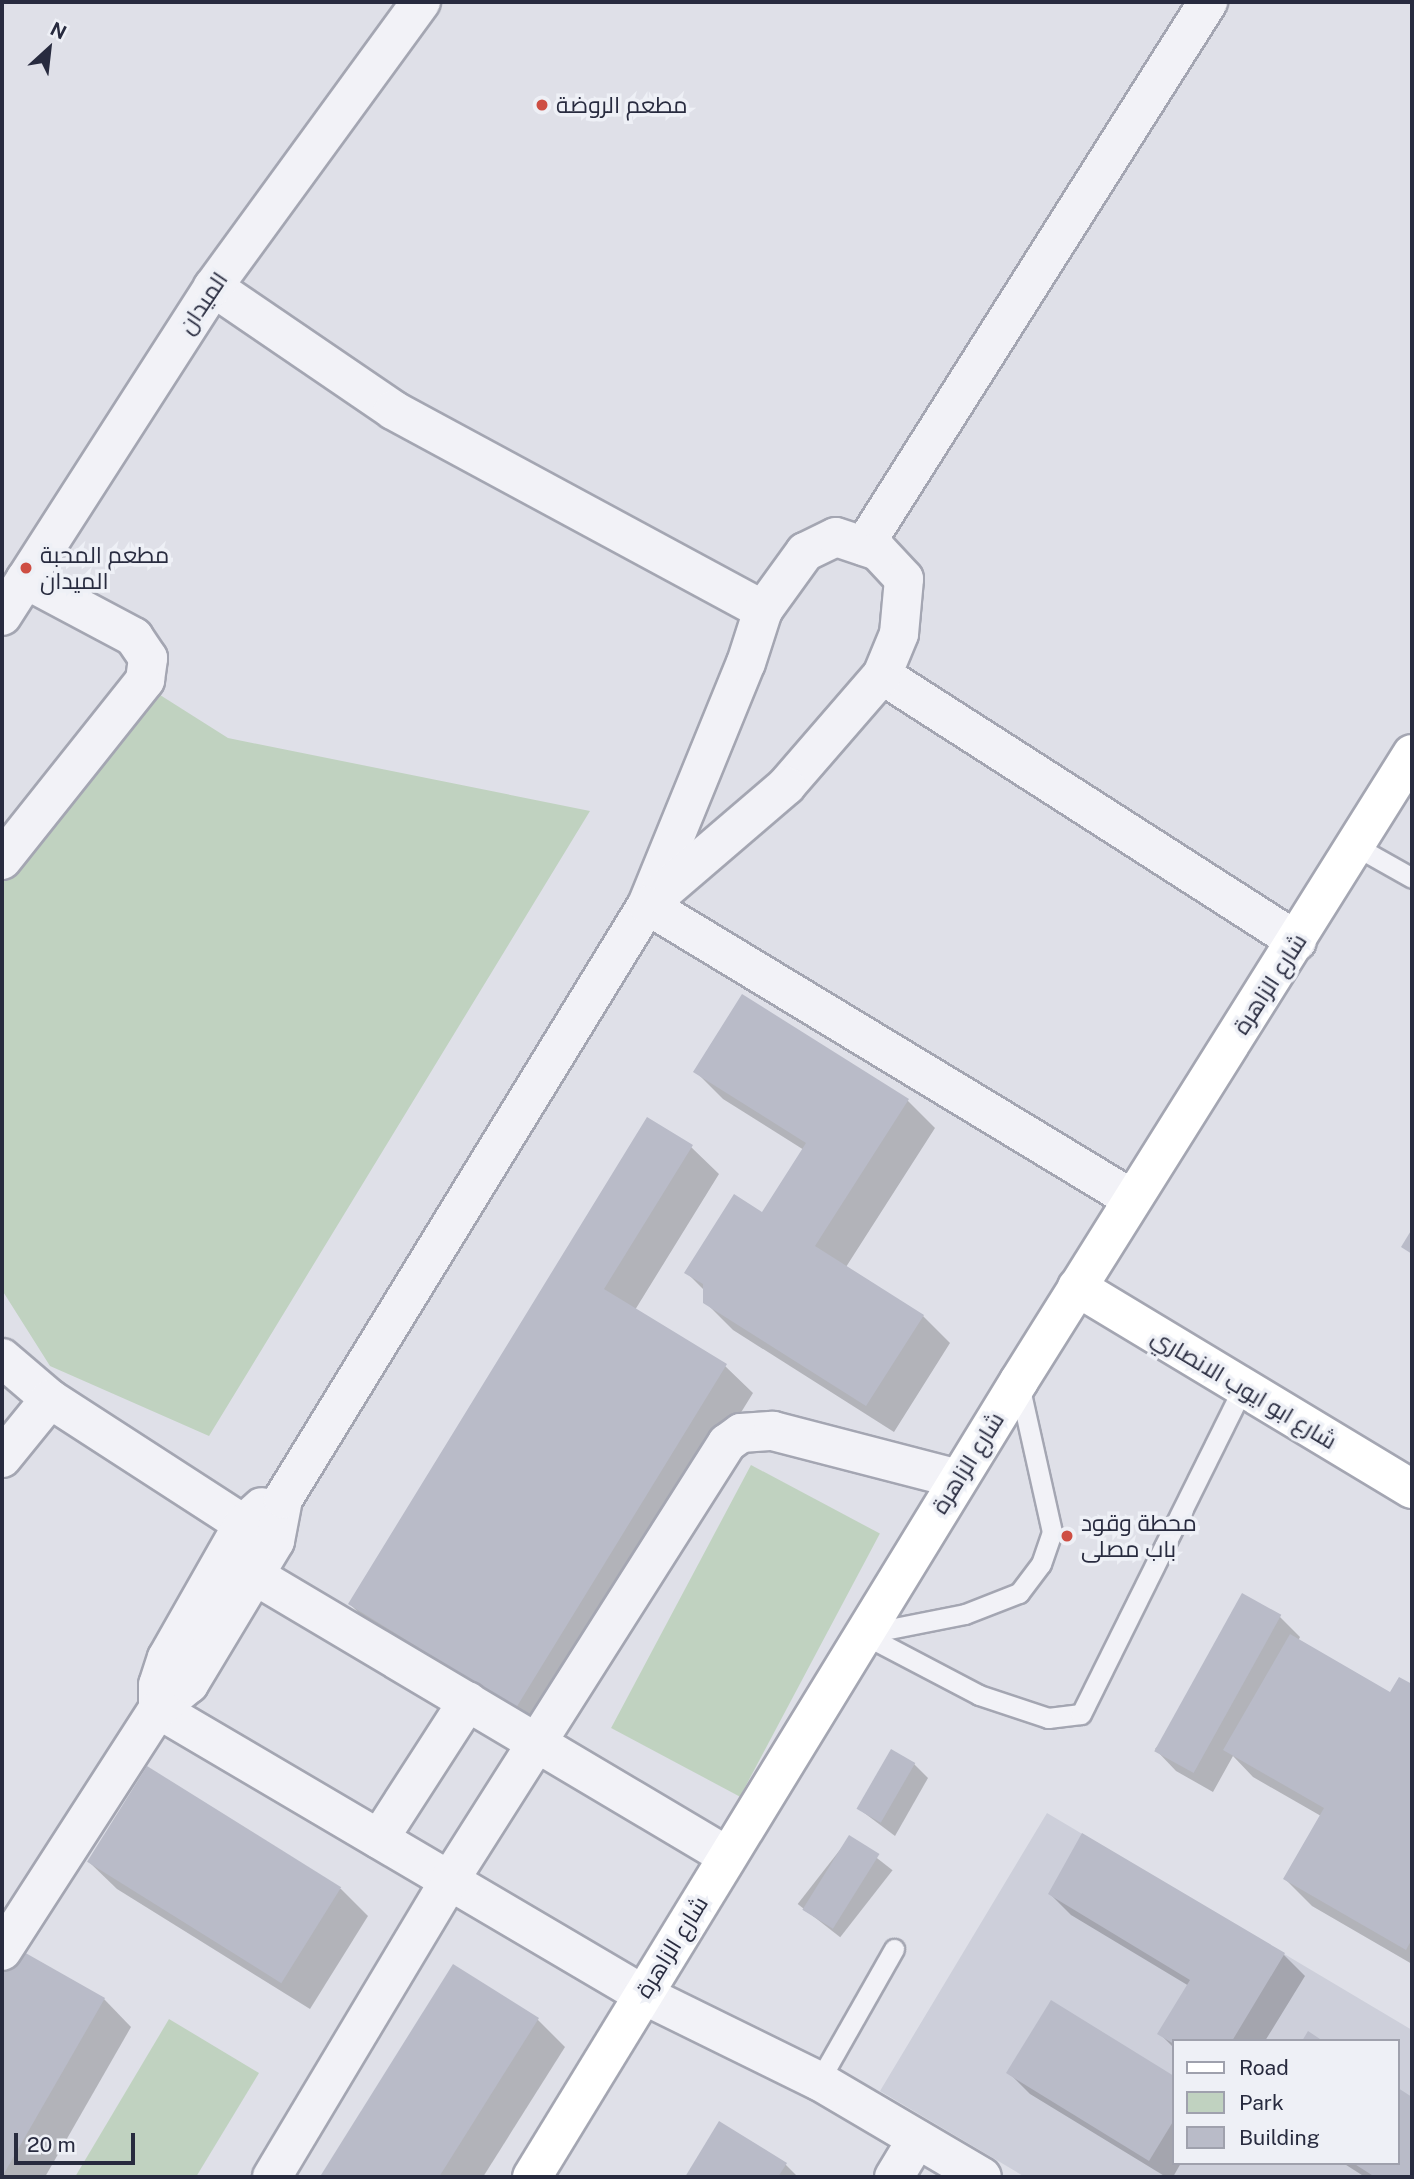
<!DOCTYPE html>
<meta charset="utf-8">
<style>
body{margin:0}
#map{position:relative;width:1414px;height:2179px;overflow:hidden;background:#dfe0e8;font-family:"Public Sans",Cairo,sans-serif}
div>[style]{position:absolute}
.built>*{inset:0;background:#cdcfda}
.green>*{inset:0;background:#c0d2c0;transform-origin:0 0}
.shadow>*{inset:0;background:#0003;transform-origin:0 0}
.building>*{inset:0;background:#b9bbc8;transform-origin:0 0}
.roads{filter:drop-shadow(2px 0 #a4a6b2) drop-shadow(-2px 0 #a4a6b2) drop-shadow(0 2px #a4a6b2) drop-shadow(0 -2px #a4a6b2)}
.service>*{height:19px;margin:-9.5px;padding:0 9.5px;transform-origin:9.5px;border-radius:9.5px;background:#f2f2f7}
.minor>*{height:38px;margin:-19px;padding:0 19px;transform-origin:19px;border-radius:19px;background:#f2f2f7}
.tertiary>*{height:38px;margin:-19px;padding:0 19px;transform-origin:19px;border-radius:19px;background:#f2f2f7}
.secondary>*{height:38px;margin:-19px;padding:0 19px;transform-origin:19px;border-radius:19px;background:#fff}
.primary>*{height:38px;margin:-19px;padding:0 19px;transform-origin:19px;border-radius:19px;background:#fff}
.dots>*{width:19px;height:19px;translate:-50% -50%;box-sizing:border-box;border:4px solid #eef0f6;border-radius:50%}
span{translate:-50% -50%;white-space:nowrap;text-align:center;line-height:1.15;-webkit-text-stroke:7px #eef0f6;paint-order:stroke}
.poi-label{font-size:23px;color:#282b3f}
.left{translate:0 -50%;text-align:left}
.street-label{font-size:23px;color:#282b3f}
.frame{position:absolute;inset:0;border:4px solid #282b3f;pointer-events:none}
.legend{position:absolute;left:1172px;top:2039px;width:228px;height:126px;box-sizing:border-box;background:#eef0f6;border:2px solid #9fa1ad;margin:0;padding:9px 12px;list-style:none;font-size:21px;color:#282b3f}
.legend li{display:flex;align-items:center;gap:14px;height:35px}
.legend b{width:35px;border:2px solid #9fa1ad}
.north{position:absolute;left:14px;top:14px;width:70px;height:70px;-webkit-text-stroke:5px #eef0f6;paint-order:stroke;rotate:27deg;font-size:19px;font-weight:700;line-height:28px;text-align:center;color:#282b3f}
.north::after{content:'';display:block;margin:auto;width:24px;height:32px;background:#282b3f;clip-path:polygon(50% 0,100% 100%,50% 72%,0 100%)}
.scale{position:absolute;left:14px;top:2133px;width:121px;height:32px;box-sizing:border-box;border:4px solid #282b3f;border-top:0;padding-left:9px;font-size:21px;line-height:24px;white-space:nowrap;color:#282b3f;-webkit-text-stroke:5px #eef0f6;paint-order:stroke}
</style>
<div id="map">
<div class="built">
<i style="clip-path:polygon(evenodd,1047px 1813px,1412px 2030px,1412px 2177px,1025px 2177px,880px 2091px,1047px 1813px,1174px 2041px,1398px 2041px,1398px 2163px,1174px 2163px,1174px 2041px)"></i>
</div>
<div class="green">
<i style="clip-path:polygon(149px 688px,228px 738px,590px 811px,209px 1436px,50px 1366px,2px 1290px,2px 880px)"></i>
<i style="left:751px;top:1465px;width:146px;height:298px;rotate:28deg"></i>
<i style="clip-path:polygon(169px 2019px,259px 2073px,196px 2177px,75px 2177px)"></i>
</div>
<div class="shadow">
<i style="clip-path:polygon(696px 1072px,907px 1100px,935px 1128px,846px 1267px,923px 1316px,950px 1343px,894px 1432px,733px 1330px,705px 1302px,705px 1291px,686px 1272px,762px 1215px,804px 1150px,723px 1099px)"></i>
<i style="clip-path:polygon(691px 1147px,719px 1174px,635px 1310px,725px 1366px,753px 1393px,543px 1734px,377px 1631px,350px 1604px)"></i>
<i style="clip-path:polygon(1279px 1616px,1300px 1637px,1298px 1641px,1390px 1695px,1400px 1679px,1412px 1687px,1412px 1964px,1312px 1906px,1285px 1879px,1321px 1816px,1253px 1777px,1233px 1756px,1213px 1792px,1176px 1771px,1155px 1749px)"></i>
<i style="clip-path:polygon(914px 1764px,928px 1778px,895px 1836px,859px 1809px)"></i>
<i style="left:850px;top:1837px;width:54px;height:85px;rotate:38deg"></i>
<i style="clip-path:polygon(89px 1862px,341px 1889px,368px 1916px,310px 2009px,117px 1889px)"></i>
<i style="clip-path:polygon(1050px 1894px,1284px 1955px,1305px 1976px,1265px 2041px,1174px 2041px,1174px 2048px,1160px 2034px,1189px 1986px,1071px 1915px)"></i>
<i style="clip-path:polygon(15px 1949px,104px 1999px,131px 2027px,45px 2177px,2px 2177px,2px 1973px)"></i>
<i style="clip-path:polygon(1052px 2003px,1174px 2078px,1174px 2163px,1181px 2163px,1173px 2177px,1166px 2177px,1030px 2094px,1009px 2073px)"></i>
<i style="clip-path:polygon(537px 2019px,565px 2047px,483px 2177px,323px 2175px)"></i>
<i style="clip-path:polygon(1398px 2090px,1412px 2099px,1412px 2177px,1365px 2177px,1343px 2163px,1398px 2163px)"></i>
<i style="clip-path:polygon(720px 2124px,786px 2165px,798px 2177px,687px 2177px)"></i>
</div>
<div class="building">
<i style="clip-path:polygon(742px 994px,909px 1099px,815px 1246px,924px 1315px,866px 1406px,703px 1303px,703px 1284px,684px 1273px,734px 1194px,762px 1212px,806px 1143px,693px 1072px)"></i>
<i style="clip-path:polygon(647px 1117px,693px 1145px,604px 1289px,727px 1364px,516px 1708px,348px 1604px)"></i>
<i style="clip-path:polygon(1412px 1229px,1412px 1254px,1401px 1247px)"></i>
<i style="left:1242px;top:1593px;width:45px;height:181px;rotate:29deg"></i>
<i style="clip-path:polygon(1290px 1634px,1390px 1692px,1399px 1677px,1412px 1684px,1412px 1939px,1406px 1950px,1283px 1879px,1324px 1808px,1223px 1750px)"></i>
<i style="left:891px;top:1749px;width:28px;height:69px;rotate:30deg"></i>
<i style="left:147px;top:1766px;width:229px;height:113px;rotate:32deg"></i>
<i style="clip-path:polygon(1082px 1833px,1285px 1953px,1232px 2041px,1174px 2044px,1157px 2034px,1190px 1980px,1048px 1894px)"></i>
<i style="left:849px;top:1835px;width:36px;height:88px;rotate:32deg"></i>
<i style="clip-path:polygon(15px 1947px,105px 1998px,2px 2177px,2px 1969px)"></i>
<i style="clip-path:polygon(453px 1964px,539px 2018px,439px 2177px,324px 2177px,321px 2175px)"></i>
<i style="clip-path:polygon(1051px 2000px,1174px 2076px,1174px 2120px,1149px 2161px,1006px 2073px)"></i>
<i style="clip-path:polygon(1308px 2031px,1323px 2041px,1302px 2041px)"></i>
<i style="clip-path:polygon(1398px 2088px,1412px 2097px,1412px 2177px,1375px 2177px,1353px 2163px,1398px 2163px)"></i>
<i style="clip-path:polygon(719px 2121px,787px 2163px,778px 2177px,685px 2177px)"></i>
</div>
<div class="roads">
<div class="service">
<i style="left:1357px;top:847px;width:63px;rotate:29.4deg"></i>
<i style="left:863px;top:1634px;width:131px;rotate:27.7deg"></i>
<i style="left:979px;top:1695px;width:73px;rotate:18.4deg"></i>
<i style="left:1048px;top:1718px;width:33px;rotate:-7deg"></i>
<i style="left:1081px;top:1714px;width:362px;rotate:-63.6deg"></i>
<i style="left:864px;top:1634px;width:103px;rotate:-11.2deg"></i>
<i style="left:965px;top:1614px;width:58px;rotate:-21.3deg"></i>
<i style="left:1019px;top:1593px;width:36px;rotate:-53deg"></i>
<i style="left:1041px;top:1564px;width:34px;rotate:-71deg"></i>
<i style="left:1052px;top:1532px;width:152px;rotate:-102.6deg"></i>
<i style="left:819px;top:2081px;width:152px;rotate:-60.4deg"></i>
</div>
<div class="minor">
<i style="left:213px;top:287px;width:218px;rotate:34.3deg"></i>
<i style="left:393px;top:410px;width:421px;rotate:28.4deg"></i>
<i style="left:864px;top:546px;width:644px;rotate:-57.69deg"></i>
<i style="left:882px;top:675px;width:493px;rotate:32.7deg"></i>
<i style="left:2px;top:860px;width:230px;rotate:-51.5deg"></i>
<i style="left:145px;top:680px;width:22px;rotate:-82deg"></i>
<i style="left:148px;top:658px;width:25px;rotate:-124deg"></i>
<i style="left:134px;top:637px;width:123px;rotate:-152deg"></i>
<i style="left:2px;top:1358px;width:63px;rotate:40.5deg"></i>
<i style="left:50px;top:1399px;width:230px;rotate:32.9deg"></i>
<i style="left:2px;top:1458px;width:76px;rotate:-50.9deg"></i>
<i style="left:254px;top:1575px;width:550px;rotate:30.71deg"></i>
<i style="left:158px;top:1709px;width:562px;rotate:30.49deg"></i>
<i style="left:642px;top:1994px;width:197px;rotate:26.2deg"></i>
<i style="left:819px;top:2081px;width:189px;rotate:30.5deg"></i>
<i style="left:158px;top:1709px;width:24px;rotate:-90deg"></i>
<i style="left:158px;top:1685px;width:28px;rotate:-72deg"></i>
<i style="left:167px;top:1658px;width:154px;rotate:-60.4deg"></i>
<i style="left:243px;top:1524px;width:25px;rotate:-42deg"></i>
<i style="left:379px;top:1839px;width:164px;rotate:-57.2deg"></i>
<i style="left:2px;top:1951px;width:288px;rotate:-57.2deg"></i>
<i style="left:158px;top:1709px;width:40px;rotate:-39deg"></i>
<i style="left:189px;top:1684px;width:167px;rotate:-59deg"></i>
<i style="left:275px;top:1541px;width:43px;rotate:-79.2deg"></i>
<i style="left:283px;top:1499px;width:697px;rotate:-58.5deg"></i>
<i style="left:647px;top:905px;width:261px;rotate:-67.8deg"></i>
<i style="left:746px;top:663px;width:56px;rotate:-72.2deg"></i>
<i style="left:763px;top:610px;width:72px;rotate:-54.1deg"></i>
<i style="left:805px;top:552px;width:34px;rotate:-26deg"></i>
<i style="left:836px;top:537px;width:44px;rotate:18.4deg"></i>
<i style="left:878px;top:551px;width:38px;rotate:47deg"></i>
<i style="left:904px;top:579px;width:55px;rotate:95.2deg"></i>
<i style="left:899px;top:634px;width:44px;rotate:112.5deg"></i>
<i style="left:882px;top:675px;width:147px;rotate:130.9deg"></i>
<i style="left:786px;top:786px;width:183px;rotate:139.4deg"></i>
<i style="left:647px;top:905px;width:567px;rotate:31.22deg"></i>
<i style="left:272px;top:2177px;width:345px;rotate:-59.1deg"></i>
<i style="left:449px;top:1881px;width:519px;rotate:-57.6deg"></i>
<i style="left:727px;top:1443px;width:17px;rotate:-36deg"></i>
<i style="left:741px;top:1433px;width:32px;rotate:-4deg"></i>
<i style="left:773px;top:1431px;width:191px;rotate:14.5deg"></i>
<i style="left:894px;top:2177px;width:44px;rotate:-58.8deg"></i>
</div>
<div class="tertiary">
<i style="left:2px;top:616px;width:391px;rotate:-57.3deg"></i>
<i style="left:213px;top:287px;width:353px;rotate:-53.9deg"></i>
</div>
<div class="secondary">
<i style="left:1077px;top:1287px;width:391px;rotate:31.1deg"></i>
</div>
<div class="primary">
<i style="left:532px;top:2177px;width:933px;rotate:-58.54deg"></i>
<i style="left:1019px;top:1381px;width:740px;rotate:-57.92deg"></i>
</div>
</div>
<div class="dots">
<i style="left:542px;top:105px;background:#ce4e43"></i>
<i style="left:26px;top:568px;background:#ce4e43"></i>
<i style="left:1067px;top:1536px;background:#ce4e43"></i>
</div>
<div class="poi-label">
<span class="left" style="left:556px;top:105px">مطعم الروضة</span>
<span class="left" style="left:40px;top:568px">مطعم المحبة<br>الميدان</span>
<span class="left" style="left:1081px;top:1536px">محطة وقود<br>باب مصلى</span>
</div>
<div class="street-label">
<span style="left:203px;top:303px;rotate:-56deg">الميدان</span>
<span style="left:1270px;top:984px;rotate:-57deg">شارع الزاهرة</span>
<span style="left:1244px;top:1389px;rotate:31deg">شارع ابو ايوب الانصاري</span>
<span style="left:968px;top:1463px;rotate:-58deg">شارع الزاهرة</span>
<span style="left:672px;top:1947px;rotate:-58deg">شارع الزاهرة</span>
</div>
<div class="frame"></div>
<ul class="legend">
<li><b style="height:9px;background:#fff"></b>Road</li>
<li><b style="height:19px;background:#c0d2c0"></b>Park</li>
<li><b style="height:19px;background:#b9bbc8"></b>Building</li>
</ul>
<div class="north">N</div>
<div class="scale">20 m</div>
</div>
